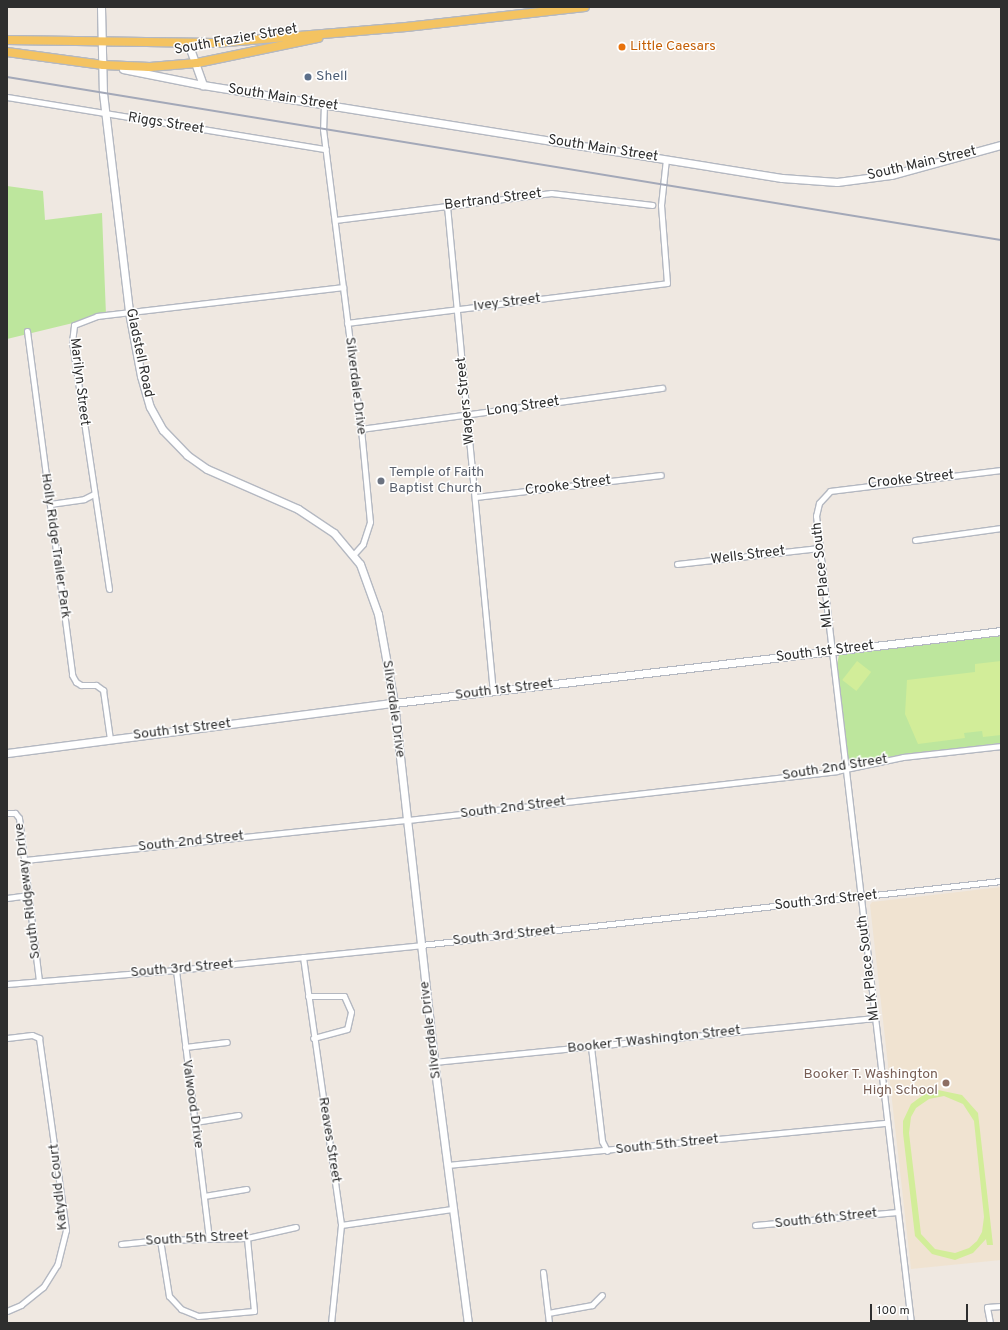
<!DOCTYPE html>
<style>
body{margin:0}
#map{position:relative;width:1008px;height:1330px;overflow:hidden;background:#efe8e1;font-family:Overpass,sans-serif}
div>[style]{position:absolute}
.education>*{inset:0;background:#f0e3d1}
.green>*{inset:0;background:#bde69d}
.pitch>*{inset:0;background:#d2ed99;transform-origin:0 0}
.roads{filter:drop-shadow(1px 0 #b4b8c1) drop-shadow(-1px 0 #b4b8c1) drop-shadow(0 1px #b4b8c1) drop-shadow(0 -1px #b4b8c1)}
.street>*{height:5px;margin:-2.5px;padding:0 2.5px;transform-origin:2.5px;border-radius:2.5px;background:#fff}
.secondary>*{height:7px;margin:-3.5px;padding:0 3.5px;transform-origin:3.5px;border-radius:3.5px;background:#fff}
.primary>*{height:8px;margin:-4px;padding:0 4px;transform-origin:4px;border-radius:4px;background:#f4c361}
.rail>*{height:2px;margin:-1px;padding:0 1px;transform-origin:1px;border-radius:1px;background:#a3a8b8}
.dots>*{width:11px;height:11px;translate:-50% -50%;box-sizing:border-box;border:2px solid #fff;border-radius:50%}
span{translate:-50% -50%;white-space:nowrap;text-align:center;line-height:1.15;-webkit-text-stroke:3px #fff;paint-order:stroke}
.street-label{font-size:14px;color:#2e2e2e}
.food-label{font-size:14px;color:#c56008}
.left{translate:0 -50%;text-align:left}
.service-label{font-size:14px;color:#4e5e75}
.worship-label{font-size:14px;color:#5b616d}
.education-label{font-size:14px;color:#785e54}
.right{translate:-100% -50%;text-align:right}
.frame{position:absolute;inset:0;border:8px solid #2e2e2e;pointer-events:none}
.scale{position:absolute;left:870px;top:1304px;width:98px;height:18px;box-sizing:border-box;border:2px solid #2e2e2e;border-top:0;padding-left:5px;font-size:12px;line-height:14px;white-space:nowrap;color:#2e2e2e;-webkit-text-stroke:3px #fff;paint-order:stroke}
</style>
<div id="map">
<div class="education">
<i style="clip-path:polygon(1001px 887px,1001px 1260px,911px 1269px,870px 905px,872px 902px)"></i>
</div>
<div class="green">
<i style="clip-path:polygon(7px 186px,43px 191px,45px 220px,102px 213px,106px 315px,7px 339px)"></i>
<i style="clip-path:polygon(1001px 636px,1001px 743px,848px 762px,837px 665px,839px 655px)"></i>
</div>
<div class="pitch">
<i style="left:857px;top:661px;width:18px;height:24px;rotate:38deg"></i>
<i style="clip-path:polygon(1001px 661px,1001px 735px,983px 737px,982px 731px,964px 733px,965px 738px,918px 744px,905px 714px,907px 680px,975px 672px,975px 664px)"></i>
<i style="clip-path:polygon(evenodd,938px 1090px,962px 1095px,978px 1113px,993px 1245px,987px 1245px,986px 1239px,973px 1253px,955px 1260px,932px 1254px,915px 1236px,903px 1133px,903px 1121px,911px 1104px,926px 1093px,938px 1090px,944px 1096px,963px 1104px,974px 1121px,984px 1217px,982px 1232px,977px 1241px,969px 1248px,955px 1253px,935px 1249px,921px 1234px,909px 1133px,911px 1117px,916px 1108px,929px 1099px,944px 1096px)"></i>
</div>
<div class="roads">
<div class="street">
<i style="left:7px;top:97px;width:323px;rotate:9.3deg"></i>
<i style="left:324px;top:104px;width:25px;rotate:92deg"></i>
<i style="left:323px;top:129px;width:302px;rotate:82.8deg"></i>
<i style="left:361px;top:429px;width:93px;rotate:84.5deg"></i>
<i style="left:370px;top:522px;width:23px;rotate:108deg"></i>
<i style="left:363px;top:544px;width:15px;rotate:132deg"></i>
<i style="left:447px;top:206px;width:488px;rotate:84.6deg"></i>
<i style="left:335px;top:220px;width:218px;rotate:-7.1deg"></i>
<i style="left:551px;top:193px;width:102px;rotate:6.8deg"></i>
<i style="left:347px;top:323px;width:322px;rotate:-7.1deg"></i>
<i style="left:667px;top:283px;width:78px;rotate:-94.4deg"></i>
<i style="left:661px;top:205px;width:46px;rotate:-83.8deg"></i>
<i style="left:27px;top:331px;width:347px;rotate:82.5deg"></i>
<i style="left:72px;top:675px;width:8px;rotate:60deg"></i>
<i style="left:76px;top:682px;width:6px;rotate:31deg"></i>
<i style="left:81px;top:685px;width:15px"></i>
<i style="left:96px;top:685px;width:9px;rotate:36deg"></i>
<i style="left:103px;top:690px;width:49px;rotate:81.9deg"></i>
<i style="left:361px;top:429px;width:304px;rotate:-7.8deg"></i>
<i style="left:476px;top:497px;width:186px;rotate:-6.8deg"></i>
<i style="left:50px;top:504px;width:34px;rotate:-8deg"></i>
<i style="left:84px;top:499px;width:11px;rotate:-27deg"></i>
<i style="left:915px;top:540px;width:87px;rotate:-7.9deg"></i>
<i style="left:677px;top:564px;width:143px;rotate:-6.4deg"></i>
<i style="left:109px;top:589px;width:250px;rotate:-98.5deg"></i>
<i style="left:72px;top:342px;width:17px;rotate:-83deg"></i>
<i style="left:74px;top:325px;width:25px;rotate:-21deg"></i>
<i style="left:97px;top:316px;width:248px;rotate:-6.7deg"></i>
<i style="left:7px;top:813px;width:8px"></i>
<i style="left:15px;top:813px;width:6px;rotate:51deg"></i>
<i style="left:19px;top:818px;width:163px;rotate:83deg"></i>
<i style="left:25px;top:860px;width:385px;rotate:-6deg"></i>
<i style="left:408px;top:820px;width:431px;rotate:-6.5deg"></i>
<i style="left:836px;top:771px;width:68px;rotate:-11.8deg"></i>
<i style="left:903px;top:757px;width:99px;rotate:-6.4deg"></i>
<i style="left:7px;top:898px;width:22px;rotate:-8deg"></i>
<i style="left:303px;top:957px;width:271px;rotate:81.9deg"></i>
<i style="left:341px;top:1225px;width:99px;rotate:95.8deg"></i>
<i style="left:176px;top:970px;width:270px;rotate:83deg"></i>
<i style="left:7px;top:984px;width:170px;rotate:-4.7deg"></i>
<i style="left:176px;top:970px;width:246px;rotate:-5.8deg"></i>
<i style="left:421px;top:945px;width:584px;rotate:-6.3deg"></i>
<i style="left:308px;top:996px;width:36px"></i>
<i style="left:344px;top:996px;width:17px;rotate:66deg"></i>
<i style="left:351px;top:1012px;width:17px;rotate:103deg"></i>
<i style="left:347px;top:1029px;width:35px;rotate:165deg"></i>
<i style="left:7px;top:1038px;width:25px;rotate:-7deg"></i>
<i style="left:32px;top:1035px;width:8px;rotate:23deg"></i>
<i style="left:39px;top:1038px;width:194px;rotate:82deg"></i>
<i style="left:66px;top:1230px;width:36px;rotate:104deg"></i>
<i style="left:57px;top:1265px;width:26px;rotate:122deg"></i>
<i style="left:43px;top:1287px;width:28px;rotate:141deg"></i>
<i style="left:21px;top:1305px;width:15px;rotate:157deg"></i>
<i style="left:185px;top:1047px;width:42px;rotate:-6.8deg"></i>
<i style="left:591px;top:1047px;width:95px;rotate:83.3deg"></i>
<i style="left:602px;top:1141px;width:11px;rotate:63deg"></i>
<i style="left:434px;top:1062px;width:443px;rotate:-5.7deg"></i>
<i style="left:195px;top:1122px;width:44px;rotate:-9.2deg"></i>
<i style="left:447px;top:1165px;width:442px;rotate:-5.5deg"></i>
<i style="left:204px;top:1196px;width:43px;rotate:-9.5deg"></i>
<i style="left:341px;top:1225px;width:112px;rotate:-8.2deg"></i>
<i style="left:755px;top:1225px;width:143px;rotate:-5.2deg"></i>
<i style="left:160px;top:1240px;width:57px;rotate:80.9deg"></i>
<i style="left:169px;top:1296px;width:18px;rotate:47deg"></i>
<i style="left:181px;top:1309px;width:18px;rotate:22deg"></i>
<i style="left:198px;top:1316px;width:56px;rotate:-5.1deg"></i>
<i style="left:254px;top:1311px;width:73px;rotate:-95.5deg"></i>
<i style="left:121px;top:1244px;width:39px;rotate:-6deg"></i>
<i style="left:160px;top:1240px;width:87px;rotate:-1.3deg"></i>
<i style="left:247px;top:1238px;width:50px;rotate:-12.7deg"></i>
<i style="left:543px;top:1272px;width:51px;rotate:83.3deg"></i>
<i style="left:548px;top:1313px;width:45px;rotate:-10.3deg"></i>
<i style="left:592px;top:1305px;width:14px;rotate:-45deg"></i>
<i style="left:911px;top:1323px;width:813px;rotate:-96.71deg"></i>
<i style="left:816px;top:516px;width:13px;rotate:-77deg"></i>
<i style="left:819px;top:503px;width:16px;rotate:-47deg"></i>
<i style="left:830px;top:491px;width:172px;rotate:-7deg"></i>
<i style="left:990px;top:1323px;width:16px;rotate:-101deg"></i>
<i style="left:987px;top:1307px;width:14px;rotate:-4deg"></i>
</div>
<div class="secondary">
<i style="left:101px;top:7px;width:86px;rotate:88.7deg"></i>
<i style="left:103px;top:93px;width:221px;rotate:83.2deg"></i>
<i style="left:129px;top:312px;width:65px;rotate:79.4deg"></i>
<i style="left:141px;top:376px;width:32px;rotate:74deg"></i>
<i style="left:150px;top:407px;width:26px;rotate:61deg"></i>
<i style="left:163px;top:430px;width:35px;rotate:46deg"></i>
<i style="left:187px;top:455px;width:24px;rotate:35deg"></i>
<i style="left:207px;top:469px;width:99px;rotate:23.7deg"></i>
<i style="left:298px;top:509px;width:43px;rotate:33.7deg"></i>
<i style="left:334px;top:533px;width:40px;rotate:50deg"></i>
<i style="left:360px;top:564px;width:53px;rotate:70.2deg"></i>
<i style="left:378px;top:614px;width:90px;rotate:79.8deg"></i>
<i style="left:394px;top:703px;width:361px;rotate:83.6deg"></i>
<i style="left:434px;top:1062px;width:263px;rotate:82.6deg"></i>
<i style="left:188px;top:43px;width:45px;rotate:70.3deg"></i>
<i style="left:203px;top:85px;width:586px;rotate:9.13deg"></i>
<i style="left:782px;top:178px;width:55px;rotate:4.2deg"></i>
<i style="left:837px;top:182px;width:54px;rotate:-7.4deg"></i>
<i style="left:891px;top:175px;width:114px;rotate:-15.3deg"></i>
<i style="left:123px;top:69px;width:82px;rotate:11.3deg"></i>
<i style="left:7px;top:753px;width:390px;rotate:-7.4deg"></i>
<i style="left:394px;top:703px;width:611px;rotate:-6.76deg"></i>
</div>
<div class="primary">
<i style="left:7px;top:40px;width:208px;rotate:0.8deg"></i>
<i style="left:215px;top:43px;width:192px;rotate:-4.8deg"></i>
<i style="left:406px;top:27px;width:180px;rotate:-6.4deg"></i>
<i style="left:7px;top:52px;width:97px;rotate:7.7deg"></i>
<i style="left:103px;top:65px;width:47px;rotate:2.4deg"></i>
<i style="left:150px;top:67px;width:47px;rotate:-4.9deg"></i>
<i style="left:197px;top:63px;width:124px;rotate:-11.7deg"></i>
</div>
</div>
<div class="rail">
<i style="left:7px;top:77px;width:1007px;rotate:9.31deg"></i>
</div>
<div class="dots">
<i style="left:622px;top:47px;background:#e8710a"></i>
<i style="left:308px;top:77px;background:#5c6f8a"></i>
<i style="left:381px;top:481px;background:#6b7280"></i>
<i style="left:946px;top:1083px;background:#8d6e63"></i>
</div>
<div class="street-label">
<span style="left:236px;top:40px;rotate:-10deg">South Frazier Street</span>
<span style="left:283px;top:98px;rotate:9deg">South Main Street</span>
<span style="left:166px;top:124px;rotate:9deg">Riggs Street</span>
<span style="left:603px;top:149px;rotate:9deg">South Main Street</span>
<span style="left:922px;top:164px;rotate:-13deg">South Main Street</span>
<span style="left:493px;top:200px;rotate:-7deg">Bertrand Street</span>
<span style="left:507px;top:303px;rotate:-7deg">Ivey Street</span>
<span style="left:139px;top:353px;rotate:78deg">Gladstell Road</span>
<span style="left:79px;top:382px;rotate:83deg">Marilyn Street</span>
<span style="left:355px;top:386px;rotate:83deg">Silverdale Drive</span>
<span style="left:466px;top:401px;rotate:-96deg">Wagers Street</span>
<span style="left:523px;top:407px;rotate:-8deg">Long Street</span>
<span style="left:911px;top:480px;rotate:-6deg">Crooke Street</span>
<span style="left:568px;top:486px;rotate:-7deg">Crooke Street</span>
<span style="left:55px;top:546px;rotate:82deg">Holly Ridge Trailer Park</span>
<span style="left:748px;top:556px;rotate:-7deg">Wells Street</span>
<span style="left:823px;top:575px;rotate:-96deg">MLK Place South</span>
<span style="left:825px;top:652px;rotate:-7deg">South 1st Street</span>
<span style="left:504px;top:690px;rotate:-7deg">South 1st Street</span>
<span style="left:393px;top:709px;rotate:82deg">Silverdale Drive</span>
<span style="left:182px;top:730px;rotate:-7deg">South 1st Street</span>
<span style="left:835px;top:768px;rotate:-9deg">South 2nd Street</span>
<span style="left:513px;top:808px;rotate:-7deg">South 2nd Street</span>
<span style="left:191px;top:842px;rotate:-6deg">South 2nd Street</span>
<span style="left:28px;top:891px;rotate:-97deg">South Ridgeway Drive</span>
<span style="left:826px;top:901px;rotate:-6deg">South 3rd Street</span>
<span style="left:504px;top:936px;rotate:-6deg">South 3rd Street</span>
<span style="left:869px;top:968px;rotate:-97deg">MLK Place South</span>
<span style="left:182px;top:969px;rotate:-5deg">South 3rd Street</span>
<span style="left:431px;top:1030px;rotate:-97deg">Silverdale Drive</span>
<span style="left:654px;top:1040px;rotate:-6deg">Booker T Washington Street</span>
<span style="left:192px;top:1104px;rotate:82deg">Valwood Drive</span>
<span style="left:329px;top:1140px;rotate:81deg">Reaves Street</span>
<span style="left:667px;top:1145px;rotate:-6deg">South 5th Street</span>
<span style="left:59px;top:1187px;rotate:-96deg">Katydid Court</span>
<span style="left:826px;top:1219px;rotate:-6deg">South 6th Street</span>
<span style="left:197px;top:1239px;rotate:-3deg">South 5th Street</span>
</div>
<div class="food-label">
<span class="left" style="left:630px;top:47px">Little Caesars</span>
</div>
<div class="service-label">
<span class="left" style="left:316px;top:77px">Shell</span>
</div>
<div class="worship-label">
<span class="left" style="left:389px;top:481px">Temple of Faith<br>Baptist Church</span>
</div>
<div class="education-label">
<span class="right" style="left:938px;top:1083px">Booker T. Washington<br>High School</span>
</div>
<div class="frame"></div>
<div class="scale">100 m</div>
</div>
